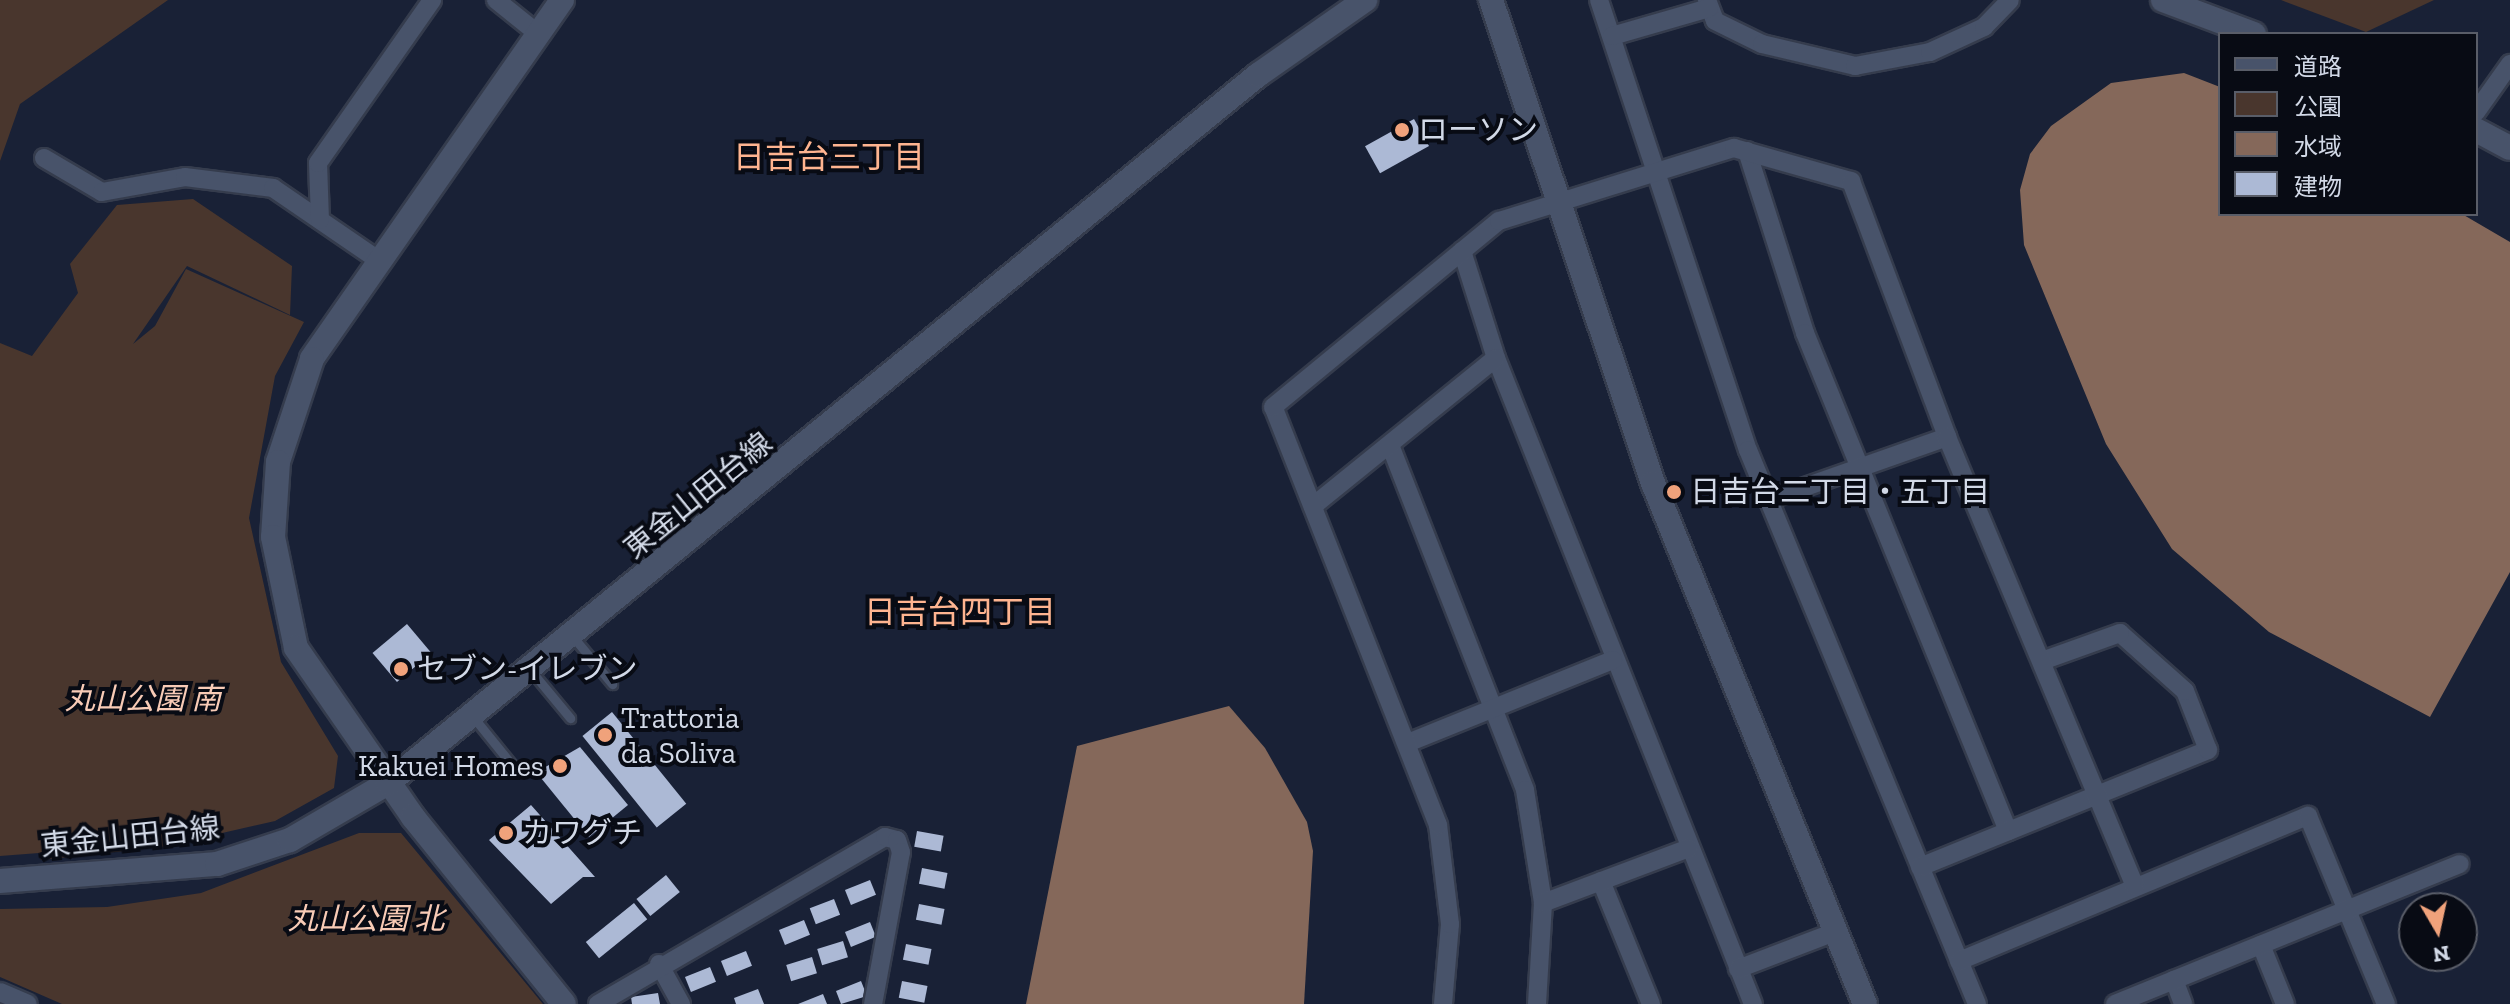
<!DOCTYPE html>
<meta charset="utf-8">
<style>
body{margin:0}
#map{position:relative;width:2510px;height:1004px;overflow:hidden;background:#192136;font-family:"Zilla Slab","Noto Sans JP",serif}
div>[style]{position:absolute}
.green>*{inset:0;background:#49362d}
.water>*{inset:0;background:#85685a}
.building>*{inset:0;background:#acb9d5;transform-origin:0 0}
.roads{filter:drop-shadow(2px 0 #353c4d) drop-shadow(-2px 0 #353c4d) drop-shadow(0 2px #353c4d) drop-shadow(0 -2px #353c4d)}
.lane>*{height:9px;margin:-4.5px;padding:0 4.5px;transform-origin:4.5px;border-radius:4.5px;background:#48536a}
.street>*{height:18px;margin:-9px;padding:0 9px;transform-origin:9px;border-radius:9px;background:#48536a}
.secondary>*{height:24px;margin:-12px;padding:0 12px;transform-origin:12px;border-radius:12px;background:#48536a}
.dots>*{width:22px;height:22px;translate:-50% -50%;box-sizing:border-box;border:4px solid #080b14;border-radius:50%}
span{translate:-50% -50%;white-space:nowrap;text-align:center;line-height:1.15;-webkit-text-stroke:8px #080b14;paint-order:stroke}
.poi-label{font-size:30px;color:#d2d9e7}
.left{translate:0 -50%;text-align:left}
.right{translate:-100% -50%;text-align:right}
.street-label{font-size:30px;color:#d2d9e7}
.park-label{font-size:30px;color:#f8cbb6;font-style:italic}
.neighbourhood-label{font-size:32px;color:#feb490}
.legend{position:absolute;left:2218px;top:32px;width:260px;height:184px;box-sizing:border-box;background:#080b14;border:2px solid #595d68;margin:0;padding:10px 14px;list-style:none;font-size:24px;color:#d2d9e7}
.legend li{display:flex;align-items:center;gap:16px;height:40px}
.legend b{width:40px;border:2px solid #595d68}
.north{position:absolute;left:2398px;top:892px;width:80px;height:80px;box-sizing:border-box;background:#080b14;border:2px solid #595d68;border-radius:50%;rotate:171deg;font-size:22px;font-weight:700;line-height:32px;text-align:center;color:#d2d9e7}
.north::after{content:'';display:block;margin:auto;width:28px;height:36px;background:#f0a27b;clip-path:polygon(50% 0,100% 100%,50% 72%,0 100%)}
</style>
<div id="map">
<div class="green">
<i style="clip-path:polygon(0 0,168px 0,20px 104px,0 161px)"></i>
<i style="clip-path:polygon(2281px 0,2434px 0,2366px 32px)"></i>
<i style="clip-path:polygon(193px 199px,292px 266px,290px 315px,187px 266px,133px 344px,155px 326px,186px 269px,304px 322px,275px 376px,249px 518px,281px 662px,338px 756px,334px 788px,275px 821px,161px 847px,41px 860px,39px 853px,0 856px,0 343px,32px 356px,78px 293px,70px 264px,117px 205px)"></i>
<i style="clip-path:polygon(359px 833px,401px 833px,543px 1004px,62px 1004px,0 977px,0 909px,107px 907px,201px 893px)"></i>
</div>
<div class="water">
<i style="clip-path:polygon(2184px 73px,2220px 87px,2220px 214px,2462px 214px,2510px 242px,2510px 572px,2430px 717px,2269px 632px,2172px 549px,2106px 444px,2024px 245px,2020px 190px,2030px 154px,2051px 126px,2111px 83px)"></i>
<i style="clip-path:polygon(1229px 706px,1265px 748px,1307px 822px,1313px 851px,1304px 1004px,1026px 1004px,1077px 746px)"></i>
</div>
<div class="building">
<i style="left:1414px;top:119px;width:31px;height:56px;rotate:61deg"></i>
<i style="left:407px;top:624px;width:38px;height:45px;rotate:50deg"></i>
<i style="left:612px;top:712px;width:118px;height:38px;rotate:51deg"></i>
<i style="clip-path:polygon(580px 747px,628px 805px,589px 837px,541px 778px,542px 769px)"></i>
<i style="clip-path:polygon(531px 805px,595px 877px,583px 877px,551px 904px,489px 840px)"></i>
<i style="left:917px;top:831px;width:27px;height:16px;rotate:10deg"></i>
<i style="left:922px;top:868px;width:26px;height:16px;rotate:11deg"></i>
<i style="left:666px;top:875px;width:22px;height:38px;rotate:51deg"></i>
<i style="left:870px;top:880px;width:16px;height:27px;rotate:68deg"></i>
<i style="left:834px;top:899px;width:17px;height:26px;rotate:69deg"></i>
<i style="left:634px;top:903px;width:21px;height:62px;rotate:51deg"></i>
<i style="left:919px;top:904px;width:26px;height:16px;rotate:11deg"></i>
<i style="left:804px;top:920px;width:16px;height:27px;rotate:68deg"></i>
<i style="left:870px;top:922px;width:16px;height:27px;rotate:68deg"></i>
<i style="left:843px;top:941px;width:17px;height:27px;rotate:73deg"></i>
<i style="left:906px;top:944px;width:26px;height:16px;rotate:11deg"></i>
<i style="left:746px;top:951px;width:16px;height:27px;rotate:68deg"></i>
<i style="left:812px;top:957px;width:17px;height:27px;rotate:73deg"></i>
<i style="left:710px;top:967px;width:16px;height:27px;rotate:68deg"></i>
<i style="clip-path:polygon(861px 981px,867px 996px,841px 1004px,836px 991px)"></i>
<i style="left:902px;top:981px;width:26px;height:17px;rotate:11deg"></i>
<i style="clip-path:polygon(758px 989px,764px 1004px,736px 1004px,734px 998px)"></i>
<i style="clip-path:polygon(658px 993px,660px 1004px,632px 1004px,631px 997px)"></i>
<i style="clip-path:polygon(823px 994px,827px 1004px,798px 1004px)"></i>
</div>
<div class="roads">
<div class="lane">
<i style="left:574px;top:638px;width:60px;rotate:50.4deg"></i>
<i style="left:532px;top:672px;width:60px;rotate:50.4deg"></i>
<i style="left:474px;top:718px;width:60px;rotate:51deg"></i>
</div>
<div class="street">
<i style="left:496px;top:0;width:53px;rotate:38.8deg"></i>
<i style="left:1599px;top:0;width:474px;rotate:71.7deg"></i>
<i style="left:1748px;top:450px;width:599px;rotate:67.54deg"></i>
<i style="left:1707px;top:0;width:22px;rotate:69deg"></i>
<i style="left:1715px;top:21px;width:52px;rotate:26.1deg"></i>
<i style="left:1762px;top:44px;width:96px;rotate:13.3deg"></i>
<i style="left:1855px;top:66px;width:76px;rotate:-10.6deg"></i>
<i style="left:1930px;top:52px;width:60px;rotate:-24.8deg"></i>
<i style="left:1984px;top:27px;width:37px;rotate:-46deg"></i>
<i style="left:1612px;top:36px;width:101px;rotate:-16.1deg"></i>
<i style="left:2476px;top:112px;width:59px;rotate:-54.7deg"></i>
<i style="left:1747px;top:151px;width:191px;rotate:72.3deg"></i>
<i style="left:1805px;top:333px;width:538px;rotate:67.82deg"></i>
<i style="left:44px;top:158px;width:67px;rotate:30.4deg"></i>
<i style="left:102px;top:192px;width:84px;rotate:-10.2deg"></i>
<i style="left:185px;top:177px;width:89px;rotate:7.1deg"></i>
<i style="left:273px;top:188px;width:127px;rotate:34.4deg"></i>
<i style="left:320px;top:220px;width:57px;rotate:-92deg"></i>
<i style="left:318px;top:163px;width:199px;rotate:-55deg"></i>
<i style="left:1462px;top:251px;width:112px;rotate:72.4deg"></i>
<i style="left:1496px;top:358px;width:695px;rotate:68.31deg"></i>
<i style="left:1390px;top:445px;width:370px;rotate:68.6deg"></i>
<i style="left:1525px;top:790px;width:114px;rotate:80.9deg"></i>
<i style="left:1543px;top:903px;width:101px;rotate:93.4deg"></i>
<i style="left:1768px;top:500px;width:190px;rotate:-19.4deg"></i>
<i style="left:1313px;top:506px;width:235px;rotate:-39deg"></i>
<i style="left:1410px;top:742px;width:219px;rotate:-22deg"></i>
<i style="left:1920px;top:867px;width:311px;rotate:-22.1deg"></i>
<i style="left:2208px;top:750px;width:63px;rotate:-111.3deg"></i>
<i style="left:2185px;top:691px;width:87px;rotate:-138.3deg"></i>
<i style="left:2120px;top:633px;width:83px;rotate:160.3deg"></i>
<i style="left:1601px;top:881px;width:133px;rotate:67.9deg"></i>
<i style="left:1543px;top:903px;width:156px;rotate:-20.6deg"></i>
<i style="left:2261px;top:945px;width:64px;rotate:67.9deg"></i>
<i style="left:1959px;top:961px;width:378px;rotate:-22.6deg"></i>
<i style="left:2308px;top:816px;width:204px;rotate:67.5deg"></i>
<i style="left:659px;top:964px;width:46px;rotate:61.2deg"></i>
<i style="left:1738px;top:969px;width:104px;rotate:-20.9deg"></i>
<i style="left:2174px;top:980px;width:26px;rotate:69deg"></i>
<i style="left:0;top:992px;width:30px;rotate:23deg"></i>
<i style="left:598px;top:1004px;width:332px;rotate:-30.2deg"></i>
<i style="left:885px;top:837px;width:12px;rotate:14deg"></i>
<i style="left:897px;top:840px;width:13px;rotate:72deg"></i>
<i style="left:901px;top:852px;width:155px;rotate:100.4deg"></i>
<i style="left:1443px;top:1004px;width:80px;rotate:-85deg"></i>
<i style="left:1450px;top:924px;width:100px;rotate:-96.9deg"></i>
<i style="left:1438px;top:825px;width:449px;rotate:-111.5deg"></i>
<i style="left:1273px;top:407px;width:293px;rotate:-39.5deg"></i>
<i style="left:1499px;top:221px;width:246px;rotate:-17.3deg"></i>
<i style="left:1734px;top:148px;width:122px;rotate:15.8deg"></i>
<i style="left:1851px;top:181px;width:273px;rotate:69.4deg"></i>
<i style="left:1947px;top:437px;width:487px;rotate:67.3deg"></i>
<i style="left:2115px;top:1004px;width:372px;rotate:-22.1deg"></i>
</div>
<div class="secondary">
<i style="left:562px;top:0;width:437px;rotate:124.9deg"></i>
<i style="left:312px;top:359px;width:108px;rotate:108.3deg"></i>
<i style="left:278px;top:462px;width:75px;rotate:93.8deg"></i>
<i style="left:273px;top:537px;width:113px;rotate:78.3deg"></i>
<i style="left:296px;top:648px;width:206px;rotate:55.3deg"></i>
<i style="left:413px;top:817px;width:240px;rotate:51.1deg"></i>
<i style="left:1491px;top:0;width:509px;rotate:71.46deg"></i>
<i style="left:1653px;top:483px;width:562px;rotate:67.86deg"></i>
<i style="left:2163px;top:0;width:97px;rotate:20.5deg"></i>
<i style="left:2476px;top:130px;width:38px;rotate:28deg"></i>
<i style="left:0;top:881px;width:218px;rotate:-4.5deg"></i>
<i style="left:217px;top:864px;width:77px;rotate:-18.2deg"></i>
<i style="left:290px;top:840px;width:113px;rotate:-30.2deg"></i>
<i style="left:388px;top:783px;width:1122px;rotate:-39.14deg"></i>
<i style="left:1258px;top:75px;width:131px;rotate:-35deg"></i>
</div>
</div>
<div class="dots">
<i style="left:1402px;top:130px;background:#f0a27b"></i>
<i style="left:1674px;top:492px;background:#f0a27b"></i>
<i style="left:401px;top:669px;background:#f0a27b"></i>
<i style="left:605px;top:735px;background:#f0a27b"></i>
<i style="left:560px;top:766px;background:#f0a27b"></i>
<i style="left:506px;top:833px;background:#f0a27b"></i>
</div>
<div class="poi-label">
<span class="left" style="left:1418px;top:130px">ローソン</span>
<span class="left" style="left:1690px;top:492px">日吉台二丁目・五丁目</span>
<span class="left" style="left:417px;top:669px">セブン-イレブン</span>
<span class="left" style="left:621px;top:735px">Trattoria<br>da Soliva</span>
<span class="right" style="left:544px;top:766px">Kakuei Homes</span>
<span class="left" style="left:522px;top:833px">カワグチ</span>
</div>
<div class="street-label">
<span style="left:698px;top:496px;rotate:-39deg">東金山田台線</span>
<span style="left:130px;top:837px;rotate:-6deg">東金山田台線</span>
</div>
<div class="park-label">
<span style="left:143px;top:699px">丸山公園 南</span>
<span style="left:366px;top:919px">丸山公園 北</span>
</div>
<div class="neighbourhood-label">
<span style="left:829px;top:157px">日吉台三丁目</span>
<span style="left:960px;top:612px">日吉台四丁目</span>
</div>
<ul class="legend">
<li><b style="height:10px;background:#48536a"></b>道路</li>
<li><b style="height:22px;background:#49362d"></b>公園</li>
<li><b style="height:22px;background:#85685a"></b>水域</li>
<li><b style="height:22px;background:#acb9d5"></b>建物</li>
</ul>
<div class="north">N</div>
</div>
